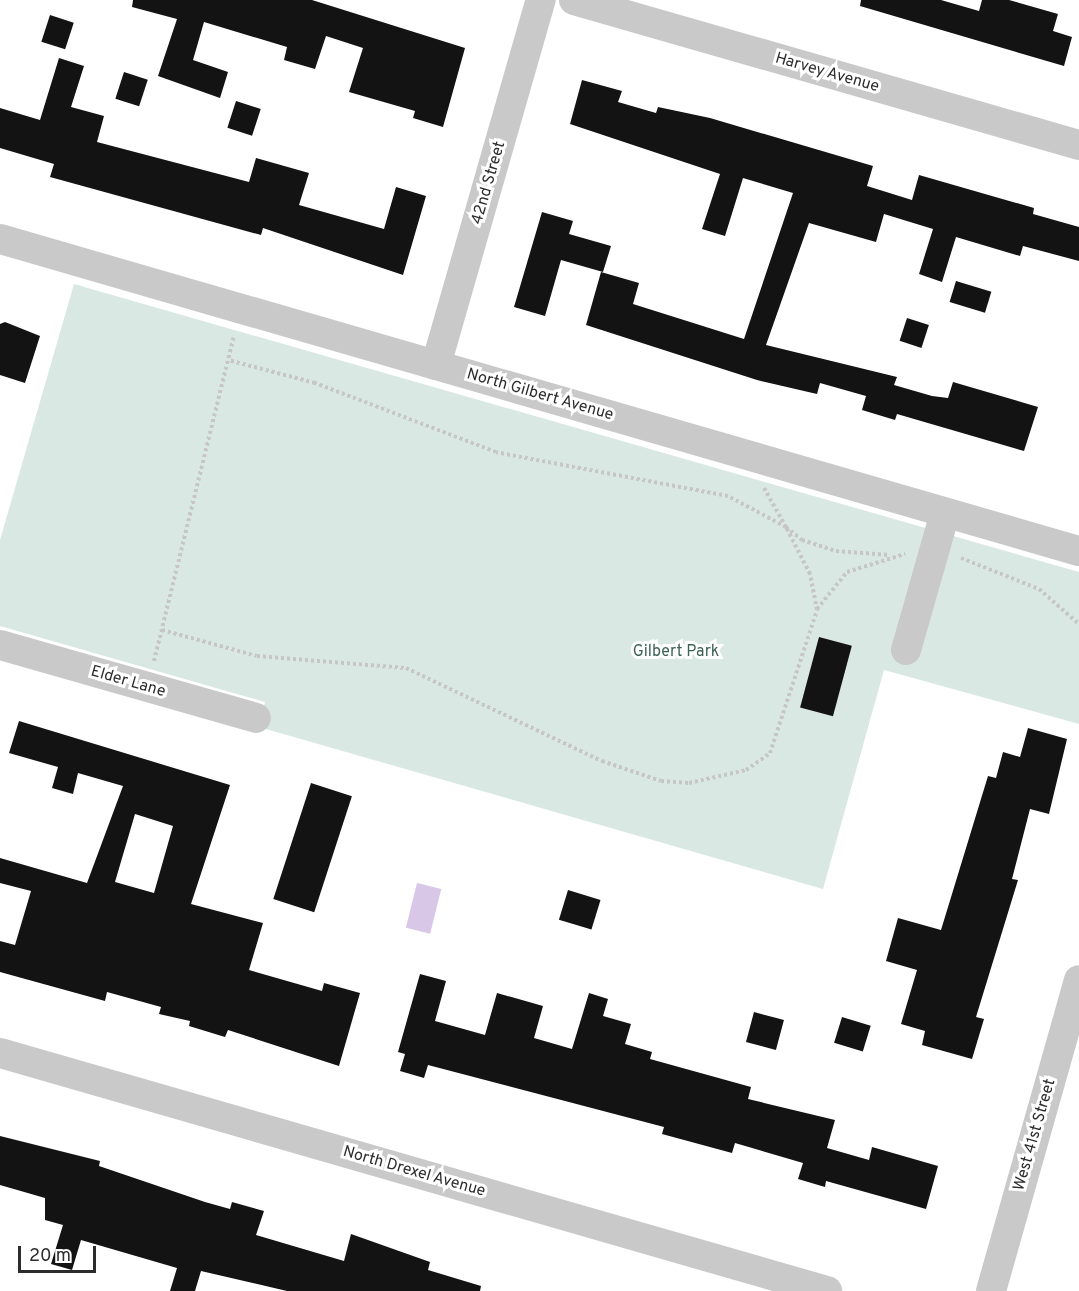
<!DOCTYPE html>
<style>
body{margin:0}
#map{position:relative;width:1079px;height:1291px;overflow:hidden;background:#fff;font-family:Overpass,sans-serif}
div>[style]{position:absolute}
.green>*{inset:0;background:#dae8e3}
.water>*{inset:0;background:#d8c7e7;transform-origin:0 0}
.building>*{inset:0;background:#131313;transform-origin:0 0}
.path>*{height:4px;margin-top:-2px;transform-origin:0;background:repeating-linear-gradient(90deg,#c6c6c6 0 3px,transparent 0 6px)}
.minor>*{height:30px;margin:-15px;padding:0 15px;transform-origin:15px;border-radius:15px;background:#c9c9c9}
span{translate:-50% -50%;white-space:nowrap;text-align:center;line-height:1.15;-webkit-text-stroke:6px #fff;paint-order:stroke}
.street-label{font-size:16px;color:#2c2c2c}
.park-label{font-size:16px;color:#3d6356}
.scale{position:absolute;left:18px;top:1246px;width:78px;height:27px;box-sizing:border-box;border:3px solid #2c2c2c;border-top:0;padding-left:8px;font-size:18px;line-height:21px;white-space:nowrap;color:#2c2c2c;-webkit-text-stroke:4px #fff;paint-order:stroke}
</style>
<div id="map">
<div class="green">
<i style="clip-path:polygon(74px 284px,1079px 572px,1079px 724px,884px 670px,823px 889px,259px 727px,265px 702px,0 626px,0 540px)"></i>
</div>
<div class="water">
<i style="left:417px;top:883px;width:25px;height:46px;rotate:14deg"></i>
</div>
<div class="building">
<i style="clip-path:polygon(133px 0,312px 0,465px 48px,443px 127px,413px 118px,415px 111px,349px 92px,363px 48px,326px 36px,315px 69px,284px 60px,287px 47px,204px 22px,193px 60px,228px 72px,220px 98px,158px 76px,177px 19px,132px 7px)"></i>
<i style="clip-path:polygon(861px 0,941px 0,979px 11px,982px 0,1009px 0,1058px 14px,1053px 31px,1072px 37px,1064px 66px,860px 6px)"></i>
<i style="left:50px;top:15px;width:25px;height:28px;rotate:18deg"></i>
<i style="clip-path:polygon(59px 58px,84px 66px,71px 107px,104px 116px,97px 142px,249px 182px,256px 158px,309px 173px,299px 205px,384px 229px,396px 187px,426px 196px,403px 275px,263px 228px,261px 235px,50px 177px,54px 164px,0 148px,0 108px,40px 120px)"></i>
<i style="left:124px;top:72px;width:25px;height:28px;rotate:18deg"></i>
<i style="clip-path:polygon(582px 80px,622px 91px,618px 102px,656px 113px,658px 107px,710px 118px,873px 166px,867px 186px,912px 200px,919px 175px,1034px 208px,1033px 214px,1079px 227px,1079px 261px,1023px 246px,1020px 256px,956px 237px,942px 282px,919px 274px,933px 229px,884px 214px,876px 242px,809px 223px,766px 345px,897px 377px,894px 385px,932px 396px,948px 398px,953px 382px,1038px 407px,1024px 451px,897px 414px,895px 420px,862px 410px,866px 396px,820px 383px,817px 394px,757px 380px,586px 325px,601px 272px,639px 283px,633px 304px,744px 339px,793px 193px,743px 178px,725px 236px,702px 229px,720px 174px,570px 124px)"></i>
<i style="left:236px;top:101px;width:26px;height:28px;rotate:18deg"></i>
<i style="clip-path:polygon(542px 212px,573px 221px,569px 234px,611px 246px,603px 272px,561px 260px,545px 316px,514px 307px)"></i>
<i style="left:956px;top:281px;width:37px;height:22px;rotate:17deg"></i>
<i style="left:907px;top:318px;width:23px;height:24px;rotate:18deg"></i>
<i style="clip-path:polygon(5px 322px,40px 336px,25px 383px,0 375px,0 324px)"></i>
<i style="left:819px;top:637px;width:34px;height:73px;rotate:15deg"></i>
<i style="clip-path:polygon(evenodd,19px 721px,230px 785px,191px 904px,263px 923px,249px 970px,322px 991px,324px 983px,360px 993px,339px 1066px,228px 1030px,225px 1037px,189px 1026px,190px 1021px,159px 1014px,161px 1007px,107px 992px,105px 1001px,0 972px,0 941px,15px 945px,31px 891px,0 883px,0 858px,87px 883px,123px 786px,78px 773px,73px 794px,52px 788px,58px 767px,9px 753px,19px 721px,135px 814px,173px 826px,154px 893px,115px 882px,135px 814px)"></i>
<i style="clip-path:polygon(1028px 728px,1067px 739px,1049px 814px,1030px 809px,1012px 879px,1018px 880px,976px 1017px,984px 1019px,972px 1059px,922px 1045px,925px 1031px,901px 1024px,917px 970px,886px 961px,898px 918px,941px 930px,988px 776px,996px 778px,1003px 752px,1020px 757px)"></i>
<i style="left:311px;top:783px;width:43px;height:122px;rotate:18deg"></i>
<i style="left:568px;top:890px;width:34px;height:31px;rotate:17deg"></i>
<i style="clip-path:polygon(420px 974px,446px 981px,435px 1021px,485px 1035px,497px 993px,543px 1006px,534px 1038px,572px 1049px,589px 993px,608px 999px,603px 1016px,631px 1024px,625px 1044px,652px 1052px,650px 1059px,751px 1087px,748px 1099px,835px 1120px,827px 1148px,869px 1160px,872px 1147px,938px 1166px,926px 1209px,826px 1181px,825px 1187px,798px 1179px,803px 1163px,735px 1143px,732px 1153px,662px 1134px,664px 1127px,428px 1065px,424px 1078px,400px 1071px,405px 1054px,398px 1052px)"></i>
<i style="left:754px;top:1012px;width:31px;height:31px;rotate:15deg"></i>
<i style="left:842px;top:1017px;width:30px;height:27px;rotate:17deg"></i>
<i style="clip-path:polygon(0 1136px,100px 1161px,99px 1166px,205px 1202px,230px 1209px,232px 1202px,264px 1211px,256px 1235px,344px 1261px,351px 1234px,430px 1262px,428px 1270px,481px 1286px,480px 1291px,287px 1291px,201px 1271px,195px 1291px,170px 1291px,177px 1268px,81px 1240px,72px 1270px,51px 1264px,63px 1225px,45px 1220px,45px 1198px,0 1185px)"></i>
</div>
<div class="path">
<i style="left:764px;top:488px;width:45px;rotate:60.6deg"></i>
<i style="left:786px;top:527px;width:21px;rotate:39deg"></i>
<i style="left:802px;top:540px;width:36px;rotate:18deg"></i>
<i style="left:836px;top:551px;width:53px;rotate:4.3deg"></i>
<i style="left:961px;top:558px;width:84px;rotate:21.7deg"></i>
<i style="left:1039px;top:589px;width:53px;rotate:41.2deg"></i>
<i style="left:817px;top:609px;width:48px;rotate:-51deg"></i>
<i style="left:847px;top:572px;width:61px;rotate:-17.2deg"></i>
<i style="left:162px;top:630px;width:98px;rotate:15.3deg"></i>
<i style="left:257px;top:656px;width:149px;rotate:4.6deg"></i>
<i style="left:406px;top:668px;width:217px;rotate:25.4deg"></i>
<i style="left:602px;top:761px;width:62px;rotate:18.7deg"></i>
<i style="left:661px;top:781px;width:28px;rotate:4deg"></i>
<i style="left:689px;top:783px;width:58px;rotate:-12.8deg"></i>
<i style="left:746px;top:770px;width:29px;rotate:-35deg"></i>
<i style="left:770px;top:753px;width:151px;rotate:-71.8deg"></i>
<i style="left:817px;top:610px;width:37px;rotate:-101deg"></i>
<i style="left:810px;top:574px;width:53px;rotate:-117.1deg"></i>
<i style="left:786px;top:527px;width:66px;rotate:-151.9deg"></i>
<i style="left:728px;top:496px;width:236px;rotate:-169.3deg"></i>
<i style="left:496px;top:452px;width:194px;rotate:-159.1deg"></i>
<i style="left:315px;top:383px;width:90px;rotate:-165.2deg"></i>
<i style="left:154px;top:661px;width:335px;rotate:-76.2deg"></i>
</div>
<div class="minor">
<i style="left:574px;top:0;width:525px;rotate:16.02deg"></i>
<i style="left:0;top:239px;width:1123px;rotate:16.13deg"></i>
<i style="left:436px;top:365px;width:380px;rotate:-74deg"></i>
<i style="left:0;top:645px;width:266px;rotate:15.9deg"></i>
<i style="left:906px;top:650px;width:142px;rotate:-74.1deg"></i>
<i style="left:0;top:1053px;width:861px;rotate:16.06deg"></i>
<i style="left:991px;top:1291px;width:323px;rotate:-74.2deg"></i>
</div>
<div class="street-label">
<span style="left:827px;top:73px;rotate:16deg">Harvey Avenue</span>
<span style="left:489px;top:183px;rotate:-74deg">42nd Street</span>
<span style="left:540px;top:395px;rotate:16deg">North Gilbert Avenue</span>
<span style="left:128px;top:682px;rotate:16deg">Elder Lane</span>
<span style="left:1035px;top:1135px;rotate:-74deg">West 41st Street</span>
<span style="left:414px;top:1172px;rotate:16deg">North Drexel Avenue</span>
</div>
<div class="park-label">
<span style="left:676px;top:652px">Gilbert Park</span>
</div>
<div class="scale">20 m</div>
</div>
